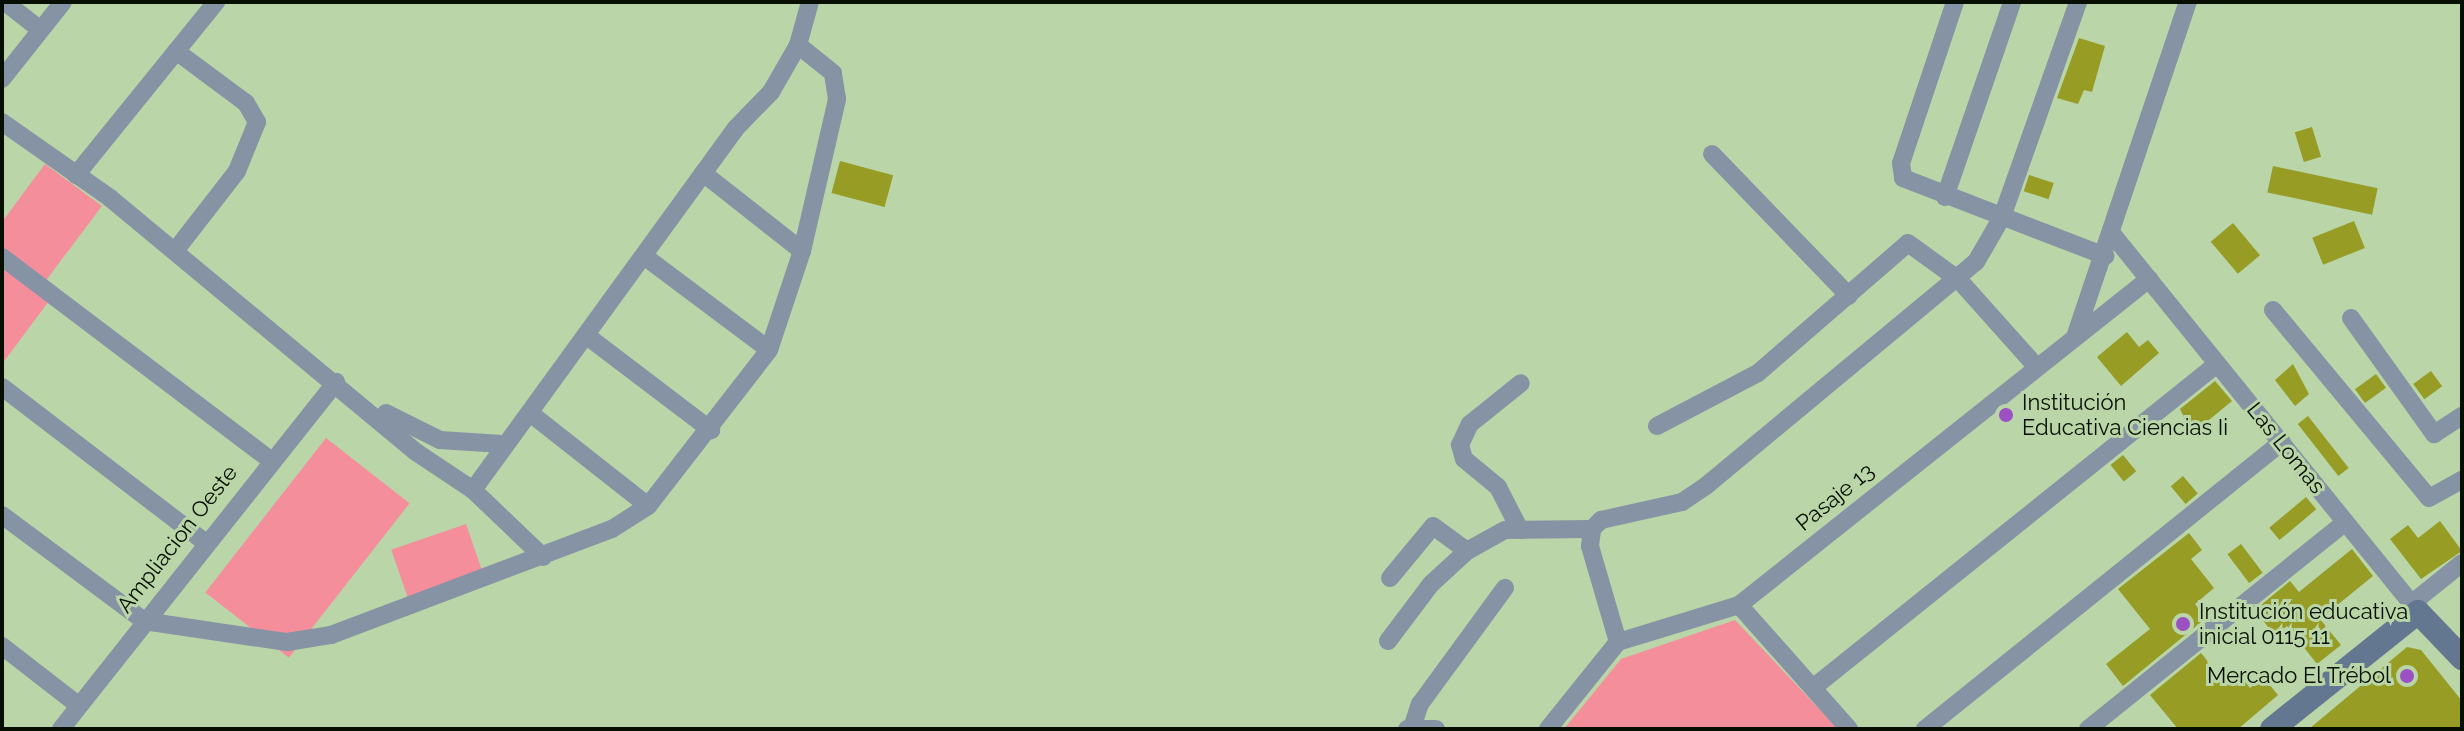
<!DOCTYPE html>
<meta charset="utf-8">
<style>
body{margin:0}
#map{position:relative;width:2464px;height:731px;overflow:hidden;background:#bad5a8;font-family:Raleway,sans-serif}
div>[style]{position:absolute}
.green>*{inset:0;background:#f58e9b;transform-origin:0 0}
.building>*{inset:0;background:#969c24;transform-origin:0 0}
.street>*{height:18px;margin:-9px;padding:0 9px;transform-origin:9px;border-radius:9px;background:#8593a4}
.secondary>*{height:24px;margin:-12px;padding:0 12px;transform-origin:12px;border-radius:12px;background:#637890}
.dots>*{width:22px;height:22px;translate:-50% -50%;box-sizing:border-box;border:4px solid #bad5a8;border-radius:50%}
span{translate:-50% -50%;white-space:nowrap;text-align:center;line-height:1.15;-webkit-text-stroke:6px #bad5a8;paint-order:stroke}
.poi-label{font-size:22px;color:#070f02}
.left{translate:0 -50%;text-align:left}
.right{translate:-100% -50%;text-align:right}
.street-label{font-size:22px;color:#070f02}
.frame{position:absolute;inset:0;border:4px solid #070f02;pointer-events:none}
</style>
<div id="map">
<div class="green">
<i style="clip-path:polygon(45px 164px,102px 206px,44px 283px,2px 251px,2px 222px)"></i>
<i style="clip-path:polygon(2px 264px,49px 301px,2px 364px)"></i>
<i style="left:326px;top:438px;width:106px;height:196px;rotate:38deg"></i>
<i style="left:466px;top:524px;width:52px;height:79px;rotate:71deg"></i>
<i style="clip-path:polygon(1735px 620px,1838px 729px,1564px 729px,1621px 659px)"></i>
</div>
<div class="building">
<i style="clip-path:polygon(2079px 38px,2105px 46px,2092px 92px,2084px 90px,2078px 104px,2057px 98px)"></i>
<i style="left:2312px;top:127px;width:31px;height:18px;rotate:73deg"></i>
<i style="left:840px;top:161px;width:55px;height:33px;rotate:15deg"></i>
<i style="left:2273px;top:166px;width:107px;height:27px;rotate:12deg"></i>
<i style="left:2029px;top:175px;width:26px;height:17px;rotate:18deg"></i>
<i style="left:2354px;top:221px;width:29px;height:45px;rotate:68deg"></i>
<i style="left:2233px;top:223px;width:42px;height:29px;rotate:50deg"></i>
<i style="clip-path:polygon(2127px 332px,2139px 347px,2148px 340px,2159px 353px,2121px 386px,2097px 357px)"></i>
<i style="clip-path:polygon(2293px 364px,2309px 394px,2295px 406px,2275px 380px)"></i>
<i style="left:2431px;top:371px;width:19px;height:22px;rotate:54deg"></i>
<i style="left:2376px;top:374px;width:17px;height:26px;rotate:54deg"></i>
<i style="clip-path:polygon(2215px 381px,2232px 401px,2192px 434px,2180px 409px)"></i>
<i style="left:2308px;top:416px;width:66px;height:13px;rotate:52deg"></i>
<i style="left:2123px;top:455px;width:21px;height:16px;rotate:51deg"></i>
<i style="left:2183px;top:476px;width:23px;height:16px;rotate:50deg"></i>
<i style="left:2306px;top:497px;width:16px;height:48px;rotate:50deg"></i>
<i style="clip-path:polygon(2440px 521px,2462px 551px,2421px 579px,2390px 539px,2408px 525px,2418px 538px)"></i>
<i style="clip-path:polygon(2189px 533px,2202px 550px,2191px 559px,2214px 588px,2195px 604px,2206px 618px,2123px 686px,2106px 664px,2150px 629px,2118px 589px)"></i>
<i style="left:2241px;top:544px;width:36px;height:17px;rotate:53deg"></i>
<i style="clip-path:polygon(2352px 549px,2373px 576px,2320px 619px,2341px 645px,2317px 664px,2287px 626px,2275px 636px,2255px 610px,2290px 581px,2299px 592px)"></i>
<i style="clip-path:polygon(2407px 647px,2421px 650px,2462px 701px,2462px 729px,2309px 729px)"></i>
<i style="clip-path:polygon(2201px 653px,2226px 684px,2238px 673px,2250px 688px,2263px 677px,2278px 695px,2238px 729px,2178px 729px,2150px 695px)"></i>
</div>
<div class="street">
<i style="left:5px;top:2px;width:42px;rotate:38.2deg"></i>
<i style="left:1955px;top:2px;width:170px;rotate:108.5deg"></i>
<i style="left:1901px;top:163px;width:15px;rotate:82deg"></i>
<i style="left:1903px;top:178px;width:217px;rotate:21.1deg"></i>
<i style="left:2px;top:79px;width:98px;rotate:-51.6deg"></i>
<i style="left:2px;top:122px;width:132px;rotate:35.1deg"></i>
<i style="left:110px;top:198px;width:398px;rotate:39.7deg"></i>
<i style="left:416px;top:452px;width:69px;rotate:33.7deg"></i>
<i style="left:473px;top:490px;width:97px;rotate:43.7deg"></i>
<i style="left:1712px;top:154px;width:197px;rotate:46deg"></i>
<i style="left:703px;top:173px;width:126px;rotate:38.2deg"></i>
<i style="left:76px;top:175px;width:223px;rotate:-51deg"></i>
<i style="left:1945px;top:197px;width:206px;rotate:-71deg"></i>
<i style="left:2113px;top:235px;width:485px;rotate:51deg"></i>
<i style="left:175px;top:251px;width:101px;rotate:-52.2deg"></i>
<i style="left:237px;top:171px;width:53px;rotate:-67.8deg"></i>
<i style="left:257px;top:122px;width:22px;rotate:-120deg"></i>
<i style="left:246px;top:103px;width:87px;rotate:-143.4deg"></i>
<i style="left:644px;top:256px;width:156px;rotate:36.9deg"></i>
<i style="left:2px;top:257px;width:335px;rotate:37.1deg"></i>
<i style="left:2273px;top:310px;width:244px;rotate:50.3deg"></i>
<i style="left:2429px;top:498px;width:38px;rotate:-29deg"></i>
<i style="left:2351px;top:318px;width:143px;rotate:54.4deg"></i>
<i style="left:2434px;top:434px;width:33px;rotate:-33deg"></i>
<i style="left:2076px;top:334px;width:350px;rotate:-71.4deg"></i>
<i style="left:587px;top:336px;width:156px;rotate:37.2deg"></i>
<i style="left:2px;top:387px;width:255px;rotate:37.4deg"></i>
<i style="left:386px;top:413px;width:60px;rotate:26.6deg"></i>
<i style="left:440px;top:440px;width:62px;rotate:3.7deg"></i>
<i style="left:530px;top:413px;width:150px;rotate:38.2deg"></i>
<i style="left:1657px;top:426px;width:114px;rotate:-27.7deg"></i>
<i style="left:1758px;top:373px;width:198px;rotate:-40.9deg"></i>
<i style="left:1908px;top:243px;width:63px;rotate:36deg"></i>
<i style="left:1959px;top:280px;width:115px;rotate:48.2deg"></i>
<i style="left:473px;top:490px;width:447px;rotate:-54deg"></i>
<i style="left:736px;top:128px;width:50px;rotate:-45.8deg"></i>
<i style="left:771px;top:92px;width:54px;rotate:-60.1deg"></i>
<i style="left:798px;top:45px;width:45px;rotate:-74.4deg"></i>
<i style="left:2px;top:515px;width:177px;rotate:36.7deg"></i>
<i style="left:144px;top:621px;width:145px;rotate:8.4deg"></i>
<i style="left:287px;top:642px;width:45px;rotate:-9deg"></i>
<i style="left:331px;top:635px;width:300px;rotate:-20.7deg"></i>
<i style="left:612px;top:529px;width:43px;rotate:-32.6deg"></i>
<i style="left:648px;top:506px;width:197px;rotate:-52.2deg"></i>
<i style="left:769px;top:350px;width:104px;rotate:-71.6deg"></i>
<i style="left:802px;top:251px;width:156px;rotate:-77deg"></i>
<i style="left:837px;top:99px;width:26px;rotate:-99deg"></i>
<i style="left:833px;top:73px;width:45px;rotate:-141.3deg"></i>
<i style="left:1520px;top:530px;width:48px;rotate:-117.1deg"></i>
<i style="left:1498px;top:487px;width:44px;rotate:-140.5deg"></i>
<i style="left:1464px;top:459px;width:15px;rotate:-106deg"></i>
<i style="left:1460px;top:445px;width:23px;rotate:-65deg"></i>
<i style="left:1470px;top:424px;width:65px;rotate:-38.8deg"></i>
<i style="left:1390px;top:578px;width:67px;rotate:-50.4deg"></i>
<i style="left:1433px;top:526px;width:42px;rotate:36.3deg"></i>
<i style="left:2411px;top:604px;width:65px;rotate:-38.8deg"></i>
<i style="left:1739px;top:605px;width:166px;rotate:48.4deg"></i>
<i style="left:1388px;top:641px;width:71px;rotate:-53deg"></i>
<i style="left:1431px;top:584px;width:49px;rotate:-42.5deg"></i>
<i style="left:1467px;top:551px;width:43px;rotate:-28.9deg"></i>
<i style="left:1505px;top:530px;width:87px;rotate:-0.7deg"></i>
<i style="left:1618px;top:642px;width:100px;rotate:-106.3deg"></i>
<i style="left:1590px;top:546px;width:17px;rotate:-83deg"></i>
<i style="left:1592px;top:529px;width:13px;rotate:-45deg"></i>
<i style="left:1601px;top:520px;width:83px;rotate:-12.5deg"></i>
<i style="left:1682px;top:502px;width:30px;rotate:-34deg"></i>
<i style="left:1707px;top:485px;width:349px;rotate:-39.7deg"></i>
<i style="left:1976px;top:262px;width:52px;rotate:-60deg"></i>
<i style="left:2002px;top:217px;width:228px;rotate:-70.5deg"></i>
<i style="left:2px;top:646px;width:96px;rotate:37.8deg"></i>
<i style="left:1814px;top:687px;width:516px;rotate:-38.71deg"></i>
<i style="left:1413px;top:725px;width:22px;rotate:-72deg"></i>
<i style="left:1420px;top:704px;width:144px;rotate:-53.8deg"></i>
<i style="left:61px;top:729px;width:443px;rotate:-51.6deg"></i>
<i style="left:1407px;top:729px;width:29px"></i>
<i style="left:1548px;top:729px;width:112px;rotate:-51.2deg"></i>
<i style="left:1618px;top:642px;width:127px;rotate:-17deg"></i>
<i style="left:1739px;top:605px;width:524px;rotate:-38.49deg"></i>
<i style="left:1925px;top:729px;width:458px;rotate:-38.8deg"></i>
<i style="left:2088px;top:729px;width:330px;rotate:-38.8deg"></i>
</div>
<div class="secondary">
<i style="left:2272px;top:729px;width:187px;rotate:-38.7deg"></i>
<i style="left:2418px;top:612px;width:64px;rotate:46.3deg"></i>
</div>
<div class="dots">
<i style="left:2006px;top:415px;background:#9b50c3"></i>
<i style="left:2183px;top:624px;background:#9b50c3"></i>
<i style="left:2407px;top:676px;background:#9b50c3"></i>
</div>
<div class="poi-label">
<span class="left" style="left:2022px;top:415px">Institución<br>Educativa Ciencias Ii</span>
<span class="left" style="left:2199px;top:624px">Institución educativa<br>inicial 0115 11</span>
<span class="right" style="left:2391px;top:676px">Mercado El Trébol</span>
</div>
<div class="street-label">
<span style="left:2286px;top:448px;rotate:51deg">Las Lomas</span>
<span style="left:1835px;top:497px;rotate:-39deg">Pasaje 13</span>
<span style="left:177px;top:539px;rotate:-52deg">Ampliacion Oeste</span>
</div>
<div class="frame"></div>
</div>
